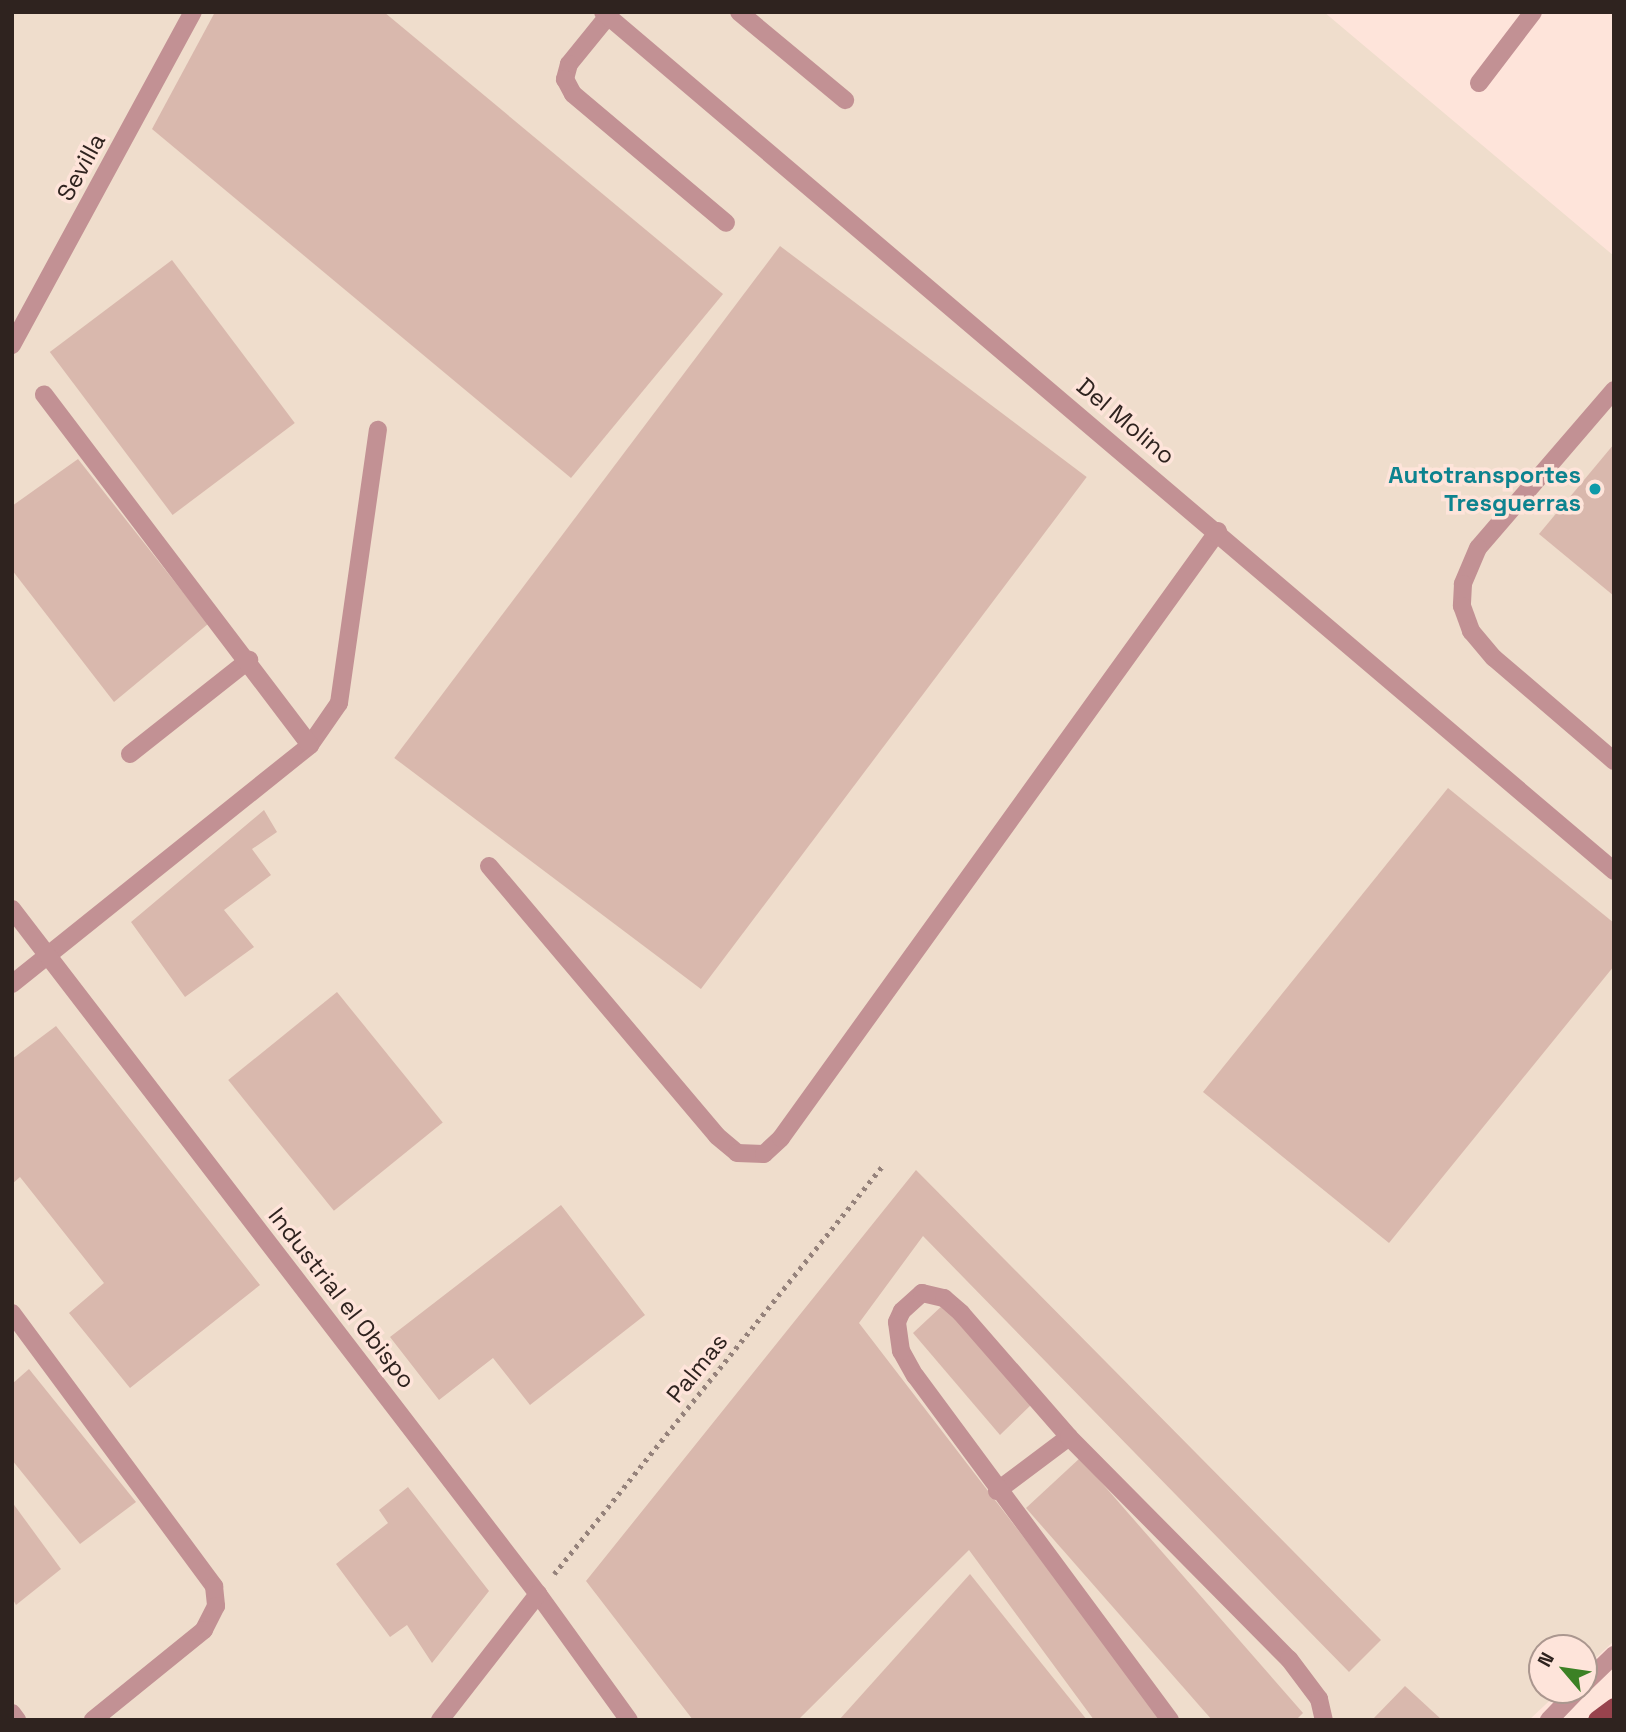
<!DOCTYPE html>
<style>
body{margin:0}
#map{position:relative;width:1626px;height:1732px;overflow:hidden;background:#fee4da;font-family:"Space Grotesk",sans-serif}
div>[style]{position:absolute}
.industrial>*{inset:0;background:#efddcc}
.building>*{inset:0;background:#d9b8ad;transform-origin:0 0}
.path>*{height:4.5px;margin-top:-2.25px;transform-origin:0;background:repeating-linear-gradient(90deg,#95827b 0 3.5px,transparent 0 8.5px)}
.lane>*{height:18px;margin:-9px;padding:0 9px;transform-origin:9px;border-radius:9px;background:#c29194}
.street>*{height:18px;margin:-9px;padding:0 9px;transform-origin:9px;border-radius:9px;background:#c29194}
.primary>*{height:18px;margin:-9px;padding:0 9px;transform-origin:9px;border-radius:9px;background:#98434d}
.dots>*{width:19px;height:19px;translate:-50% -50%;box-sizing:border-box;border:4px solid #fee4da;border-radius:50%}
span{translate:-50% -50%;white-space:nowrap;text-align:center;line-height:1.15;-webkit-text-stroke:7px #fee4da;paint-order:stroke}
.street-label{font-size:24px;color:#2f231f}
.culture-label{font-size:24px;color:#0d838f;font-weight:700}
.right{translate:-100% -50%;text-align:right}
.frame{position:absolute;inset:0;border:14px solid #2f231f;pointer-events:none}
.north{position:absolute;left:1528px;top:1634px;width:70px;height:70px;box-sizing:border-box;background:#fee4da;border:2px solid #ab978f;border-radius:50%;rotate:299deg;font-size:19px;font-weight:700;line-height:28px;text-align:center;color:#2f231f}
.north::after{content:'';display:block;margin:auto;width:24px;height:32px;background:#3c8125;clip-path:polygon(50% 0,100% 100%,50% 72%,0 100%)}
</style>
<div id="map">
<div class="industrial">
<i style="clip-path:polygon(12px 12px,1324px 12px,1614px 256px,1614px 1641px,1584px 1669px,1584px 1648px,1542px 1648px,1542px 1690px,1561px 1690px,1529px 1720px,12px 1720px)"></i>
</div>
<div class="building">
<i style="clip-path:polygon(215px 12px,384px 12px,723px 294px,571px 478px,152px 129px)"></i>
<i style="left:780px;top:246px;width:384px;height:641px;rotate:37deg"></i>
<i style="left:172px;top:260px;width:204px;height:153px;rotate:53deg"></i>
<i style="clip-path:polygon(1614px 444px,1614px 596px,1539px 534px)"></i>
<i style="clip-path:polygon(78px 459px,208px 624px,114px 702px,12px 570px,12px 506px)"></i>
<i style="clip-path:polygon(1448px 788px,1614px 923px,1614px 966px,1389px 1243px,1203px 1092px)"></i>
<i style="clip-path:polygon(264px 810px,277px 832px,252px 849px,271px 875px,224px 910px,254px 947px,185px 997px,131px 922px)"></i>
<i style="left:337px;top:992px;width:168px;height:140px;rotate:51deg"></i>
<i style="clip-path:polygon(56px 1026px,260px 1285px,130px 1388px,69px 1313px,104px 1283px,20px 1177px,12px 1184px,12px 1059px)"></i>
<i style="clip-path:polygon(916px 1170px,1381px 1640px,1349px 1672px,923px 1236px,859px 1323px,1164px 1720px,1094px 1720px,969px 1550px,798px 1720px,693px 1720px,586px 1581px)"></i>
<i style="clip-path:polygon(561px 1205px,645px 1315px,530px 1405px,493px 1358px,439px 1400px,390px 1337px)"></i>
<i style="clip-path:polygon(944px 1304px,1036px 1400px,1000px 1435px,913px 1333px)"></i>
<i style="clip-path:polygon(29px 1369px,136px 1502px,80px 1544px,12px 1460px,12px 1384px)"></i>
<i style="clip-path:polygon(1080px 1458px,1303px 1713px,1296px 1720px,1212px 1720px,1026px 1508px)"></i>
<i style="clip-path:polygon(408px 1487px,489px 1591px,432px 1663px,407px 1625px,390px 1637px,336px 1564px,388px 1523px,379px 1510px)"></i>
<i style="clip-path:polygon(12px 1502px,61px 1569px,16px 1605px,12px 1598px)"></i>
<i style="clip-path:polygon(970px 1574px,1087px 1720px,839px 1720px)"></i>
<i style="clip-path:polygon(1405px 1686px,1442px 1720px,1372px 1720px)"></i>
</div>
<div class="path">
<i style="left:554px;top:1574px;width:526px;rotate:-51.17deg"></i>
</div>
<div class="lane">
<i style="left:739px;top:12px;width:138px;rotate:39.7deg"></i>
<i style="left:608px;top:16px;width:62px;rotate:129.1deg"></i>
<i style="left:569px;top:64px;width:16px;rotate:105deg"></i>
<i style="left:565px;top:79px;width:17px;rotate:62deg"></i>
<i style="left:573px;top:94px;width:200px;rotate:40.1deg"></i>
<i style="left:1614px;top:390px;width:208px;rotate:130.7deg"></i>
<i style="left:1478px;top:548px;width:39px;rotate:113deg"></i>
<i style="left:1463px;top:584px;width:22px;rotate:93deg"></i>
<i style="left:1462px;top:606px;width:27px;rotate:70deg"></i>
<i style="left:1471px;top:631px;width:35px;rotate:50deg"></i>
<i style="left:1494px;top:658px;width:158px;rotate:40.6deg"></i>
<i style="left:310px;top:745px;width:51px;rotate:-55.4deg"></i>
<i style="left:339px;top:703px;width:276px;rotate:-81.9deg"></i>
<i style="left:130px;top:754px;width:152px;rotate:-38.3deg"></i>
<i style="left:489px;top:866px;width:353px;rotate:49.8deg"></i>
<i style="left:717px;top:1136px;width:26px;rotate:40deg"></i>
<i style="left:737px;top:1153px;width:27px;rotate:2deg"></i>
<i style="left:764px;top:1154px;width:23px;rotate:-43deg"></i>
<i style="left:781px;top:1138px;width:748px;rotate:-54.25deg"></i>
<i style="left:12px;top:984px;width:382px;rotate:-38.7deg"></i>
<i style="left:310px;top:745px;width:440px;rotate:-127.2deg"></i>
<i style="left:12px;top:1313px;width:340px;rotate:53.5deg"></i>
<i style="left:214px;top:1586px;width:20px;rotate:84deg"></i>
<i style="left:216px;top:1606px;width:27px;rotate:117deg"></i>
<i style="left:204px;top:1630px;width:143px;rotate:141deg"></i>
<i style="left:997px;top:1491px;width:90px;rotate:-36.9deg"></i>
<i style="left:12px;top:1713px;width:9px;rotate:54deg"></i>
<i style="left:1170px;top:1720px;width:428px;rotate:-126.5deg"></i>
<i style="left:915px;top:1376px;width:29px;rotate:-119deg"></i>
<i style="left:901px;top:1351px;width:29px;rotate:-98deg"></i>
<i style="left:897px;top:1322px;width:12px;rotate:-66deg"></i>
<i style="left:902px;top:1311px;width:27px;rotate:-42deg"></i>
<i style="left:922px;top:1293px;width:23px;rotate:13deg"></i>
<i style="left:944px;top:1298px;width:23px;rotate:41deg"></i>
<i style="left:961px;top:1313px;width:164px;rotate:48.9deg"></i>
<i style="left:1069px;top:1437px;width:313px;rotate:45.3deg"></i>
<i style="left:1289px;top:1659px;width:50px;rotate:53.1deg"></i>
<i style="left:1319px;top:1699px;width:22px;rotate:77deg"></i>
</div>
<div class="street">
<i style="left:603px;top:12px;width:1327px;rotate:40.35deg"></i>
<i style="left:1479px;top:83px;width:89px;rotate:-52.7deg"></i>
<i style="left:12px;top:345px;width:379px;rotate:-61.5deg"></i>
<i style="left:12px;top:909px;width:864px;rotate:52.48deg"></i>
<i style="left:538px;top:1594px;width:155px;rotate:54.2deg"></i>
<i style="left:1584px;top:1684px;width:42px;rotate:-44deg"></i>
<i style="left:440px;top:1720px;width:160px;rotate:-52.1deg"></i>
<i style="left:1549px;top:1720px;width:42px;rotate:-46deg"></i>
</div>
<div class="primary">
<i style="left:1597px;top:1720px;width:21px;rotate:-37deg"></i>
</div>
<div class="dots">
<i style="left:1595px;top:489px;background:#0f9aa8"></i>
</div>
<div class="street-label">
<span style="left:81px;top:167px;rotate:-61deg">Sevilla</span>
<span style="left:1126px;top:421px;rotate:40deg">Del Molino</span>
<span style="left:342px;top:1298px;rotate:52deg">Industrial el Obispo</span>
<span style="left:697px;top:1368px;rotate:-51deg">Palmas</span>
</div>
<div class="culture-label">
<span class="right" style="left:1581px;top:489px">Autotransportes<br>Tresguerras</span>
</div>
<div class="frame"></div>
<div class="north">N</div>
</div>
